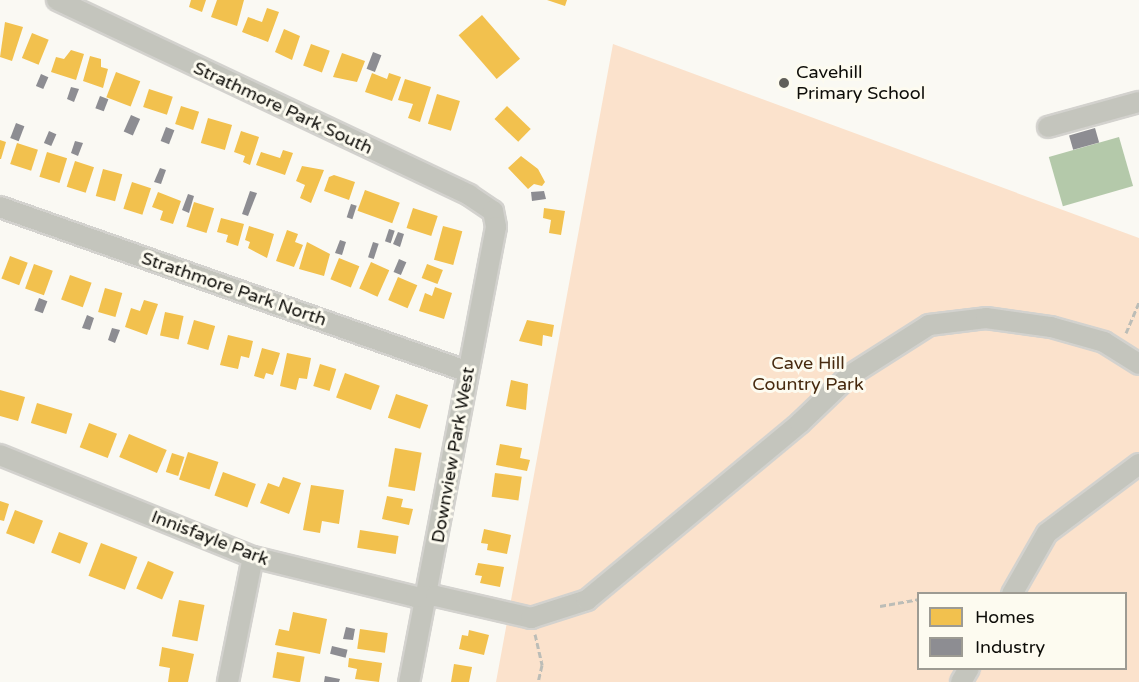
<!DOCTYPE html>
<style>
body{margin:0}
#map{position:relative;width:1139px;height:682px;overflow:hidden;background:#faf9f3;font-family:"Varela Round",sans-serif}
div>[style]{position:absolute}
.green>*{inset:0;background:#fbe2cc}
.water>*{inset:0;background:#b4c9aa;transform-origin:0 0}
.homes>*{inset:0;background:#f2c14e;transform-origin:0 0}
.industry>*{inset:0;background:#8d8d92;transform-origin:0 0}
.path>*{height:3px;margin-top:-1.5px;transform-origin:0;background:repeating-linear-gradient(90deg,#bcbdb7 0 6px,transparent 0 9px)}
.roads{filter:drop-shadow(2px 0 #d3d2ce) drop-shadow(-2px 0 #d3d2ce) drop-shadow(0 2px #d3d2ce) drop-shadow(0 -2px #d3d2ce)}
.minor>*{height:20px;margin:-10px;padding:0 10px;transform-origin:10px;border-radius:10px;background:#c4c5bd}
.dots>*{width:16px;height:16px;translate:-50% -50%;box-sizing:border-box;border:3px solid #fdfbf0;border-radius:50%}
span{translate:-50% -50%;white-space:nowrap;text-align:center;line-height:1.15;-webkit-text-stroke:6px #fdfbf0;paint-order:stroke}
.poi-label{font-size:18px;color:#0d0c08}
.left{translate:0 -50%;text-align:left}
.street-label{font-size:18px;color:#0d0c08}
.park-label{font-size:18px;color:#472a0f}
.legend{position:absolute;left:917px;top:592px;width:210px;height:78px;box-sizing:border-box;background:#fdfbf0;border:2px solid #9d9b93;margin:0;padding:8px 10px;list-style:none;font-size:18px;color:#0d0c08}
.legend li{display:flex;align-items:center;gap:12px;height:30px}
.legend b{width:30px;border:2px solid #9d9b93}
</style>
<div id="map">
<div class="green">
<i style="clip-path:polygon(evenodd,613px 44px,1139px 238px,1139px 682px,496px 682px,613px 44px,918px 594px,1126px 594px,1126px 668px,918px 668px,918px 594px)"></i>
</div>
<div class="water">
<i style="left:1119px;top:137px;width:51px;height:73px;rotate:74deg"></i>
</div>
<div class="homes">
<i style="clip-path:polygon(191px 0,206px 0,202px 12px,189px 7px)"></i>
<i style="clip-path:polygon(217px 0,244px 0,237px 26px,211px 17px)"></i>
<i style="clip-path:polygon(547px 0,567px 0,565px 6px)"></i>
<i style="clip-path:polygon(267px 8px,279px 12px,268px 42px,242px 32px,248px 17px,262px 22px)"></i>
<i style="left:482px;top:15px;width:58px;height:31px;rotate:49deg"></i>
<i style="clip-path:polygon(5px 22px,23px 27px,12px 61px,0 57px)"></i>
<i style="clip-path:polygon(284px 29px,300px 36px,292px 60px,275px 52px)"></i>
<i style="left:32px;top:33px;width:18px;height:27px;rotate:22deg"></i>
<i style="left:311px;top:44px;width:20px;height:23px;rotate:20deg"></i>
<i style="clip-path:polygon(71px 50px,84px 54px,76px 80px,51px 72px,56px 57px,64px 59px)"></i>
<i style="clip-path:polygon(342px 53px,365px 61px,357px 82px,333px 77px)"></i>
<i style="clip-path:polygon(90px 56px,101px 59px,101px 67px,108px 69px,103px 88px,83px 81px)"></i>
<i style="left:116px;top:72px;width:26px;height:27px;rotate:21deg"></i>
<i style="clip-path:polygon(372px 73px,387px 79px,389px 73px,401px 77px,392px 101px,365px 92px)"></i>
<i style="clip-path:polygon(405px 79px,431px 87px,420px 122px,408px 118px,413px 104px,398px 100px)"></i>
<i style="left:149px;top:89px;width:25px;height:19px;rotate:18deg"></i>
<i style="left:437px;top:94px;width:24px;height:31px;rotate:17deg"></i>
<i style="left:181px;top:106px;width:19px;height:19px;rotate:18deg"></i>
<i style="left:507px;top:106px;width:33px;height:18px;rotate:44deg"></i>
<i style="left:208px;top:118px;width:25px;height:26px;rotate:16deg"></i>
<i style="clip-path:polygon(241px 131px,259px 137px,250px 165px,243px 162px,245px 156px,234px 152px)"></i>
<i style="clip-path:polygon(0 140px,6px 142px,1px 159px,0 159px)"></i>
<i style="left:17px;top:143px;width:22px;height:22px;rotate:18deg"></i>
<i style="clip-path:polygon(283px 150px,293px 153px,285px 175px,256px 165px,261px 152px,280px 158px)"></i>
<i style="left:47px;top:152px;width:21px;height:26px;rotate:17deg"></i>
<i style="clip-path:polygon(521px 156px,538px 169px,545px 182px,542px 186px,534px 184px,528px 189px,508px 168px)"></i>
<i style="left:75px;top:161px;width:20px;height:27px;rotate:18deg"></i>
<i style="clip-path:polygon(302px 166px,324px 170px,311px 203px,300px 198px,305px 185px,296px 181px)"></i>
<i style="left:103px;top:169px;width:20px;height:28px;rotate:15deg"></i>
<i style="clip-path:polygon(334px 175px,355px 182px,349px 200px,324px 191px,329px 177px)"></i>
<i style="left:132px;top:182px;width:20px;height:28px;rotate:18deg"></i>
<i style="left:365px;top:190px;width:37px;height:22px;rotate:20deg"></i>
<i style="clip-path:polygon(158px 192px,181px 201px,173px 224px,160px 220px,163px 211px,152px 207px)"></i>
<i style="left:194px;top:202px;width:21px;height:26px;rotate:17deg"></i>
<i style="left:413px;top:208px;width:26px;height:21px;rotate:18deg"></i>
<i style="clip-path:polygon(544px 208px,565px 211px,561px 235px,549px 233px,551px 220px,543px 218px)"></i>
<i style="clip-path:polygon(221px 218px,244px 224px,238px 246px,226px 242px,228px 235px,217px 232px)"></i>
<i style="clip-path:polygon(249px 226px,274px 234px,267px 258px,248px 248px,250px 242px,245px 240px)"></i>
<i style="left:443px;top:226px;width:20px;height:35px;rotate:15deg"></i>
<i style="clip-path:polygon(287px 230px,298px 234px,295px 242px,303px 245px,294px 267px,276px 261px)"></i>
<i style="clip-path:polygon(307px 242px,330px 254px,324px 276px,299px 269px)"></i>
<i style="left:10px;top:256px;width:19px;height:24px;rotate:21deg"></i>
<i style="left:339px;top:258px;width:22px;height:23px;rotate:22deg"></i>
<i style="left:371px;top:262px;width:20px;height:29px;rotate:24deg"></i>
<i style="left:34px;top:264px;width:20px;height:26px;rotate:20deg"></i>
<i style="left:427px;top:264px;width:17px;height:15px;rotate:21deg"></i>
<i style="left:70px;top:275px;width:23px;height:26px;rotate:20deg"></i>
<i style="left:398px;top:277px;width:21px;height:25px;rotate:23deg"></i>
<i style="clip-path:polygon(435px 287px,452px 293px,444px 319px,419px 311px,425px 293px,432px 296px)"></i>
<i style="left:105px;top:288px;width:18px;height:25px;rotate:16deg"></i>
<i style="clip-path:polygon(144px 300px,158px 304px,147px 335px,125px 327px,131px 308px,140px 311px)"></i>
<i style="left:165px;top:312px;width:19px;height:24px;rotate:12deg"></i>
<i style="left:194px;top:320px;width:22px;height:25px;rotate:16deg"></i>
<i style="clip-path:polygon(527px 320px,554px 325px,552px 337px,543px 335px,542px 346px,519px 341px)"></i>
<i style="clip-path:polygon(228px 335px,253px 341px,249px 358px,241px 356px,238px 369px,220px 365px)"></i>
<i style="clip-path:polygon(262px 348px,280px 353px,273px 375px,266px 373px,264px 379px,254px 376px)"></i>
<i style="clip-path:polygon(287px 353px,311px 358px,307px 379px,299px 378px,296px 390px,280px 386px)"></i>
<i style="left:320px;top:364px;width:17px;height:23px;rotate:17deg"></i>
<i style="left:345px;top:373px;width:37px;height:26px;rotate:20deg"></i>
<i style="clip-path:polygon(511px 380px,528px 384px,526px 410px,506px 406px)"></i>
<i style="clip-path:polygon(0 390px,25px 397px,18px 421px,0 416px)"></i>
<i style="left:396px;top:394px;width:34px;height:25px;rotate:19deg"></i>
<i style="left:37px;top:403px;width:37px;height:21px;rotate:17deg"></i>
<i style="left:89px;top:423px;width:30px;height:26px;rotate:21deg"></i>
<i style="left:129px;top:434px;width:41px;height:25px;rotate:23deg"></i>
<i style="clip-path:polygon(500px 444px,522px 448px,520px 458px,530px 460px,527px 471px,496px 465px)"></i>
<i style="left:395px;top:448px;width:27px;height:39px;rotate:10deg"></i>
<i style="left:188px;top:452px;width:32px;height:29px;rotate:18deg"></i>
<i style="left:172px;top:453px;width:13px;height:20px;rotate:18deg"></i>
<i style="left:223px;top:472px;width:35px;height:25px;rotate:20deg"></i>
<i style="left:495px;top:473px;width:27px;height:24px;rotate:8deg"></i>
<i style="clip-path:polygon(283px 477px,301px 483px,289px 514px,260px 503px,268px 483px,279px 487px)"></i>
<i style="clip-path:polygon(311px 485px,344px 490px,339px 524px,322px 521px,320px 533px,303px 530px)"></i>
<i style="clip-path:polygon(387px 496px,403px 499px,401px 507px,413px 509px,409px 525px,382px 519px)"></i>
<i style="clip-path:polygon(0 501px,9px 504px,4px 521px,0 520px)"></i>
<i style="left:15px;top:510px;width:30px;height:25px;rotate:21deg"></i>
<i style="clip-path:polygon(484px 529px,511px 535px,507px 554px,487px 550px,488px 544px,481px 543px)"></i>
<i style="left:360px;top:530px;width:39px;height:18px;rotate:9deg"></i>
<i style="left:59px;top:532px;width:31px;height:22px;rotate:21deg"></i>
<i style="left:101px;top:543px;width:39px;height:35px;rotate:21deg"></i>
<i style="left:148px;top:561px;width:28px;height:30px;rotate:23deg"></i>
<i style="clip-path:polygon(478px 563px,504px 567px,500px 587px,480px 583px,482px 576px,475px 575px)"></i>
<i style="left:179px;top:600px;width:26px;height:37px;rotate:11deg"></i>
<i style="clip-path:polygon(293px 612px,327px 619px,320px 654px,275px 645px,279px 629px,289px 631px)"></i>
<i style="left:360px;top:629px;width:28px;height:20px;rotate:8deg"></i>
<i style="clip-path:polygon(469px 630px,489px 635px,484px 655px,459px 649px,462px 635px,468px 636px)"></i>
<i style="clip-path:polygon(162px 647px,194px 654px,188px 682px,168px 682px,170px 668px,159px 666px)"></i>
<i style="left:277px;top:652px;width:28px;height:26px;rotate:10deg"></i>
<i style="clip-path:polygon(349px 658px,382px 663px,379px 682px,355px 679px,357px 669px,348px 667px)"></i>
<i style="clip-path:polygon(454px 664px,472px 667px,469px 682px,451px 682px)"></i>
</div>
<div class="industry">
<i style="left:373px;top:52px;width:9px;height:18px;rotate:21deg"></i>
<i style="left:41px;top:74px;width:8px;height:13px;rotate:23deg"></i>
<i style="clip-path:polygon(71px 87px,79px 89px,74px 102px,67px 99px)"></i>
<i style="left:100px;top:96px;width:9px;height:13px;rotate:21deg"></i>
<i style="left:131px;top:115px;width:10px;height:18px;rotate:24deg"></i>
<i style="left:16px;top:123px;width:9px;height:16px;rotate:21deg"></i>
<i style="left:166px;top:127px;width:9px;height:15px;rotate:21deg"></i>
<i style="left:1095px;top:128px;width:15px;height:27px;rotate:74deg"></i>
<i style="left:49px;top:131px;width:8px;height:13px;rotate:23deg"></i>
<i style="clip-path:polygon(75px 141px,83px 143px,78px 156px,71px 153px)"></i>
<i style="clip-path:polygon(160px 168px,166px 170px,161px 184px,154px 182px)"></i>
<i style="clip-path:polygon(250px 191px,257px 193px,248px 216px,242px 214px)"></i>
<i style="clip-path:polygon(544px 191px,546px 199px,532px 201px,531px 192px)"></i>
<i style="clip-path:polygon(188px 194px,194px 196px,189px 213px,182px 210px)"></i>
<i style="left:351px;top:204px;width:6px;height:14px;rotate:18deg"></i>
<i style="left:389px;top:229px;width:6px;height:13px;rotate:18deg"></i>
<i style="clip-path:polygon(398px 232px,404px 234px,400px 247px,393px 244px)"></i>
<i style="clip-path:polygon(340px 240px,346px 242px,342px 255px,335px 253px)"></i>
<i style="left:373px;top:242px;width:6px;height:16px;rotate:18deg"></i>
<i style="left:399px;top:259px;width:8px;height:14px;rotate:23deg"></i>
<i style="left:39px;top:298px;width:9px;height:13px;rotate:21deg"></i>
<i style="clip-path:polygon(87px 315px,94px 318px,90px 330px,82px 328px)"></i>
<i style="clip-path:polygon(112px 328px,120px 330px,115px 343px,108px 340px)"></i>
<i style="clip-path:polygon(346px 627px,355px 629px,353px 640px,343px 639px)"></i>
<i style="left:332px;top:646px;width:16px;height:8px;rotate:14deg"></i>
<i style="clip-path:polygon(325px 676px,340px 679px,339px 682px,324px 682px)"></i>
</div>
<div class="path">
<i style="left:1126px;top:333px;width:34px;rotate:-67deg"></i>
<i style="left:880px;top:606px;width:39px;rotate:-10deg"></i>
<i style="left:535px;top:634px;width:32px;rotate:77deg"></i>
<i style="left:542px;top:665px;width:17px;rotate:103deg"></i>
</div>
<div class="roads">
<div class="minor">
<i style="left:57px;top:0;width:456px;rotate:25.3deg"></i>
<i style="left:469px;top:195px;width:29px;rotate:34deg"></i>
<i style="left:493px;top:211px;width:16px;rotate:79deg"></i>
<i style="left:496px;top:227px;width:463px;rotate:100.8deg"></i>
<i style="left:1048px;top:127px;width:94px;rotate:-15.4deg"></i>
<i style="left:0;top:207px;width:496px;rotate:19.4deg"></i>
<i style="left:0;top:455px;width:273px;rotate:22deg"></i>
<i style="left:253px;top:557px;width:168px;rotate:13.8deg"></i>
<i style="left:416px;top:597px;width:20px;rotate:-3deg"></i>
<i style="left:436px;top:596px;width:98px;rotate:13deg"></i>
<i style="left:531px;top:618px;width:59px;rotate:-17.8deg"></i>
<i style="left:587px;top:600px;width:277px;rotate:-39.7deg"></i>
<i style="left:800px;top:423px;width:68px;rotate:-43.8deg"></i>
<i style="left:849px;top:376px;width:95px;rotate:-32.5deg"></i>
<i style="left:929px;top:325px;width:57px;rotate:-7deg"></i>
<i style="left:986px;top:318px;width:66px;rotate:7.9deg"></i>
<i style="left:1051px;top:327px;width:55px;rotate:15.8deg"></i>
<i style="left:1104px;top:342px;width:41px;rotate:32.2deg"></i>
<i style="left:1012px;top:594px;width:70px;rotate:-60.2deg"></i>
<i style="left:1047px;top:533px;width:115px;rotate:-36.9deg"></i>
<i style="left:228px;top:682px;width:127px;rotate:-78.7deg"></i>
<i style="left:961px;top:682px;width:16px;rotate:-60deg"></i>
</div>
</div>
<div class="dots">
<i style="left:784px;top:83px;background:#605f5a"></i>
</div>
<div class="poi-label">
<span class="left" style="left:796px;top:83px">Cavehill<br>Primary School</span>
</div>
<div class="street-label">
<span style="left:283px;top:108px;rotate:25deg">Strathmore Park South</span>
<span style="left:234px;top:289px;rotate:19deg">Strathmore Park North</span>
<span style="left:453px;top:455px;rotate:-80deg">Downview Park West</span>
<span style="left:210px;top:538px;rotate:21deg">Innisfayle Park</span>
</div>
<div class="park-label">
<span style="left:808px;top:374px">Cave Hill<br>Country Park</span>
</div>
<ul class="legend">
<li><b style="height:16px;background:#f2c14e"></b>Homes</li>
<li><b style="height:16px;background:#8d8d92"></b>Industry</li>
</ul>
</div>
